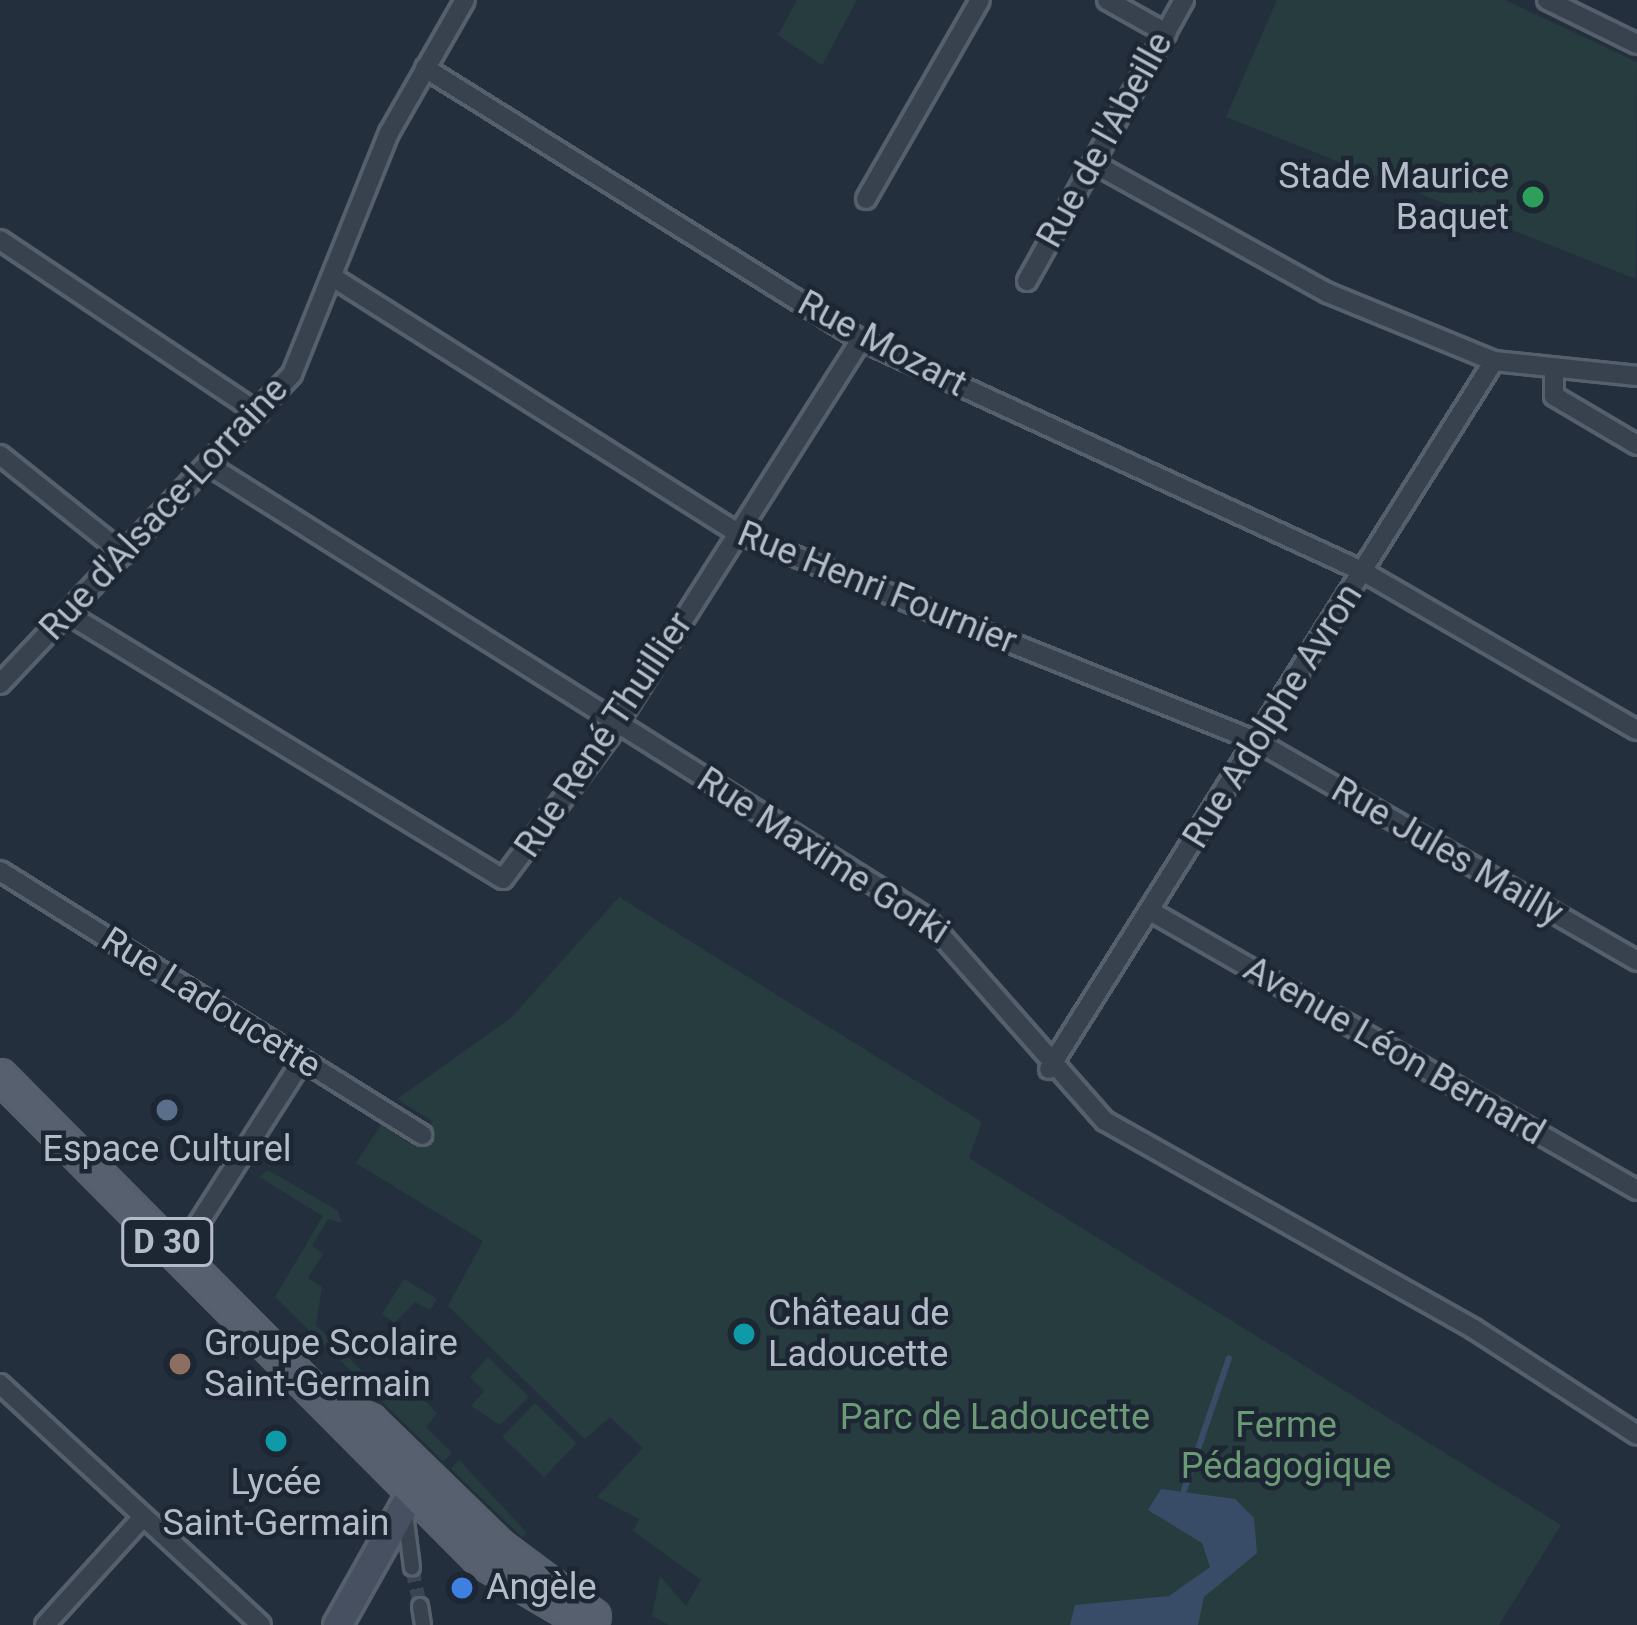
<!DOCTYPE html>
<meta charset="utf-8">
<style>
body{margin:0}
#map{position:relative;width:1637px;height:1625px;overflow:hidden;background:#242f3e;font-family:Roboto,sans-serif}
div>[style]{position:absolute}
.green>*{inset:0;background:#263c3f;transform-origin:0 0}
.water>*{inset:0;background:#394c67}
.stream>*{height:6px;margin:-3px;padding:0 3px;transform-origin:3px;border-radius:3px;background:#394c67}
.pedestrian-tunnel>*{height:14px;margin-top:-7px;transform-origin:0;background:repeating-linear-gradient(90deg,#3a4453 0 14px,transparent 0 21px)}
.roads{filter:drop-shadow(3px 0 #565f6c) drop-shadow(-3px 0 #565f6c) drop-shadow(0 3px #565f6c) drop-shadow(0 -3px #565f6c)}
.pedestrian>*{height:14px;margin:-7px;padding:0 7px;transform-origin:7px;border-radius:7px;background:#38414e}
.minor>*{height:18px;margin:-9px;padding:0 9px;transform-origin:9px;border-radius:9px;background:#38414e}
.secondary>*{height:27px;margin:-13.5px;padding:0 13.5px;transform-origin:13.5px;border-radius:13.5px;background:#465061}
.primary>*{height:30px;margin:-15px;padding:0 15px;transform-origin:15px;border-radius:15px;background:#56606e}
.dots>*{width:33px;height:33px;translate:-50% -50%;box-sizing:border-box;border:6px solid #1d2633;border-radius:50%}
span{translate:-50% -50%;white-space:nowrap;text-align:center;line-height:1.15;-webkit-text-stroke:9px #1d2633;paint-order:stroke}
.shield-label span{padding:3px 9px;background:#1d2633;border:3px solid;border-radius:9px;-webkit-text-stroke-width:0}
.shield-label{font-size:33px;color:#b4bcc9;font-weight:700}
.street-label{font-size:36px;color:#b4bcc9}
.poi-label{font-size:36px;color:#b4bcc9}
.right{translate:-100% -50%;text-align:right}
.left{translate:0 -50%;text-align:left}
.park-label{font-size:36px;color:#6b9a76}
</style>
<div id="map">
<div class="green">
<i style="clip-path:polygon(797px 0,857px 0,822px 65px,778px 35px)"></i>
<i style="clip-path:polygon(1277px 0,1505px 0,1637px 62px,1636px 279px,1226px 117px)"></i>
<i style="clip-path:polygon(619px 897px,982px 1122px,969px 1158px,1561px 1525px,1499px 1625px,669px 1625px,652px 1616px,660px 1576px,686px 1606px,701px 1580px,633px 1531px,639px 1519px,597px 1497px,643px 1448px,610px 1417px,585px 1439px,448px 1306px,483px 1241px,356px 1163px,381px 1125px,416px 1147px,432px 1121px,397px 1099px,511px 1018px)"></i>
<i style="clip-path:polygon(268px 1170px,338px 1211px,342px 1223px,328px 1219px,312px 1246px,323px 1254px,308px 1278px,322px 1287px,316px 1325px,388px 1397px,406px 1382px,437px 1413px,426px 1427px,452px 1453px,443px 1461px,275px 1297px,323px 1216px,259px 1177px)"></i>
<i style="clip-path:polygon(404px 1279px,437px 1299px,430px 1310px,415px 1302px,394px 1323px,382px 1314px)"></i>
<i style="clip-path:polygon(488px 1357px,529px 1397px,500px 1425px,471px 1406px,484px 1391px,470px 1377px)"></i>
<i style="left:535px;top:1403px;width:58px;height:47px;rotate:44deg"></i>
<i style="clip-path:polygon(459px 1460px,527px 1533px,522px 1537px,451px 1469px)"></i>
</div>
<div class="water">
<i style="clip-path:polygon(1161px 1489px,1235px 1499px,1254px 1518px,1257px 1553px,1204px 1597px,1198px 1625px,1070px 1625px,1075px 1605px,1169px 1596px,1210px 1567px,1202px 1543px,1148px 1510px)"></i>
</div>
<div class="stream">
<i style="left:1184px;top:1490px;width:139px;rotate:-71.2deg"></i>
</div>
<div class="pedestrian-tunnel">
<i style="left:412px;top:1568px;width:39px;rotate:78deg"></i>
</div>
<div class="roads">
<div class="pedestrian">
<i style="left:405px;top:1513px;width:55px;rotate:82.7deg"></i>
<i style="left:420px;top:1606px;width:19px;rotate:81deg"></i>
</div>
<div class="minor">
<i style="left:1107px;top:0;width:68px;rotate:29.2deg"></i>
<i style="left:1547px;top:0;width:100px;rotate:26.1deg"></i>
<i style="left:425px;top:68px;width:514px;rotate:31.96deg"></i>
<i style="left:861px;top:340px;width:554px;rotate:24.76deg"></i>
<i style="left:1364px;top:572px;width:315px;rotate:30.1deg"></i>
<i style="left:1093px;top:163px;width:269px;rotate:29deg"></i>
<i style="left:1328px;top:293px;width:179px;rotate:22.3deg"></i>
<i style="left:1494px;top:361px;width:144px;rotate:6deg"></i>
<i style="left:866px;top:199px;width:229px;rotate:-60.2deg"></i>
<i style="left:0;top:240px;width:311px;rotate:33.8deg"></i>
<i style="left:334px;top:278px;width:477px;rotate:32.3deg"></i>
<i style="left:737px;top:533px;width:561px;rotate:21.86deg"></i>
<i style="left:1258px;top:742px;width:438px;rotate:30deg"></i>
<i style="left:1027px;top:281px;width:322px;rotate:-60.8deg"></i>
<i style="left:1554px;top:368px;width:28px;rotate:90deg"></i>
<i style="left:1554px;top:396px;width:96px;rotate:30.6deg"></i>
<i style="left:0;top:455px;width:159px;rotate:38.6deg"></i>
<i style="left:213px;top:468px;width:840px;rotate:32.21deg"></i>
<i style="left:924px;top:916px;width:273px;rotate:48.6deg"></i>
<i style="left:1105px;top:1121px;width:424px;rotate:29.4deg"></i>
<i style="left:1474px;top:1329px;width:194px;rotate:33deg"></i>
<i style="left:68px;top:614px;width:509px;rotate:31.35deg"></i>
<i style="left:503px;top:879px;width:177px;rotate:-53.3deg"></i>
<i style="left:609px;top:737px;width:470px;rotate:-57.6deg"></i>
<i style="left:0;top:684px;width:426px;rotate:-46.7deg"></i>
<i style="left:292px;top:374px;width:260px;rotate:-68.1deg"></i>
<i style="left:389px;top:133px;width:153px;rotate:-60.3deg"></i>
<i style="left:0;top:871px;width:498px;rotate:32deg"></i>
<i style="left:1152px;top:912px;width:559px;rotate:29.82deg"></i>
<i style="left:1049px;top:1069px;width:836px;rotate:-57.85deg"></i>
<i style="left:179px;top:1254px;width:229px;rotate:-57.5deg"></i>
<i style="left:0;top:1384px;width:355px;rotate:42.7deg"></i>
<i style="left:45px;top:1625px;width:146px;rotate:-47.8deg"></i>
</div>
<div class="secondary">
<i style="left:337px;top:1625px;width:170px;rotate:-60.7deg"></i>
</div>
<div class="primary">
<i style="left:0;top:1076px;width:685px;rotate:45.18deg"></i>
<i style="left:483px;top:1562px;width:124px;rotate:30.5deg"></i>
<i style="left:336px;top:1405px;width:38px;rotate:25deg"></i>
<i style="left:370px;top:1421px;width:181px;rotate:44.1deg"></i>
<i style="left:500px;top:1547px;width:117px;rotate:36.7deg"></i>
</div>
</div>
<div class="dots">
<i style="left:1533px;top:197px;background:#2e9e5b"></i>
<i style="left:167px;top:1110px;background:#5c6f8a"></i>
<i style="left:744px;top:1334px;background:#0f9aa8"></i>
<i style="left:180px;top:1364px;background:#8d6e63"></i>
<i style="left:276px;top:1441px;background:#0f9aa8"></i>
<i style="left:462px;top:1588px;background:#3f7fe0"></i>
</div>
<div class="shield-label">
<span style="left:167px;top:1242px">D 30</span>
</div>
<div class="street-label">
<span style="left:1105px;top:140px;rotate:-61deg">Rue de l'Abeille</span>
<span style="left:882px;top:344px;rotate:28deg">Rue Mozart</span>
<span style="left:164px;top:509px;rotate:-47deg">Rue d'Alsace-Lorraine</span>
<span style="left:877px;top:588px;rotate:22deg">Rue Henri Fournier</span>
<span style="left:1273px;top:716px;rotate:-58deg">Rue Adolphe Avron</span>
<span style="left:604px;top:735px;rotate:-56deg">Rue René Thuillier</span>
<span style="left:1447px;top:852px;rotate:30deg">Rue Jules Mailly</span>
<span style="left:823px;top:856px;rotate:33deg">Rue Maxime Gorki</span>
<span style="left:211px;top:1003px;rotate:32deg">Rue Ladoucette</span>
<span style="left:1394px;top:1051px;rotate:30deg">Avenue Léon Bernard</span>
</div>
<div class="poi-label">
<span class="right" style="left:1509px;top:197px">Stade Maurice<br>Baquet</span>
<span style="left:167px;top:1150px">Espace Culturel</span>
<span class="left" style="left:768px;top:1334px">Château de<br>Ladoucette</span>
<span class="left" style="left:204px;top:1364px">Groupe Scolaire<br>Saint-Germain</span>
<span style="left:276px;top:1503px">Lycée<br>Saint-Germain</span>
<span class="left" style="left:486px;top:1588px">Angèle</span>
</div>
<div class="park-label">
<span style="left:995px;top:1418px">Parc de Ladoucette</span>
<span style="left:1286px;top:1446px">Ferme<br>Pédagogique</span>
</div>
</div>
